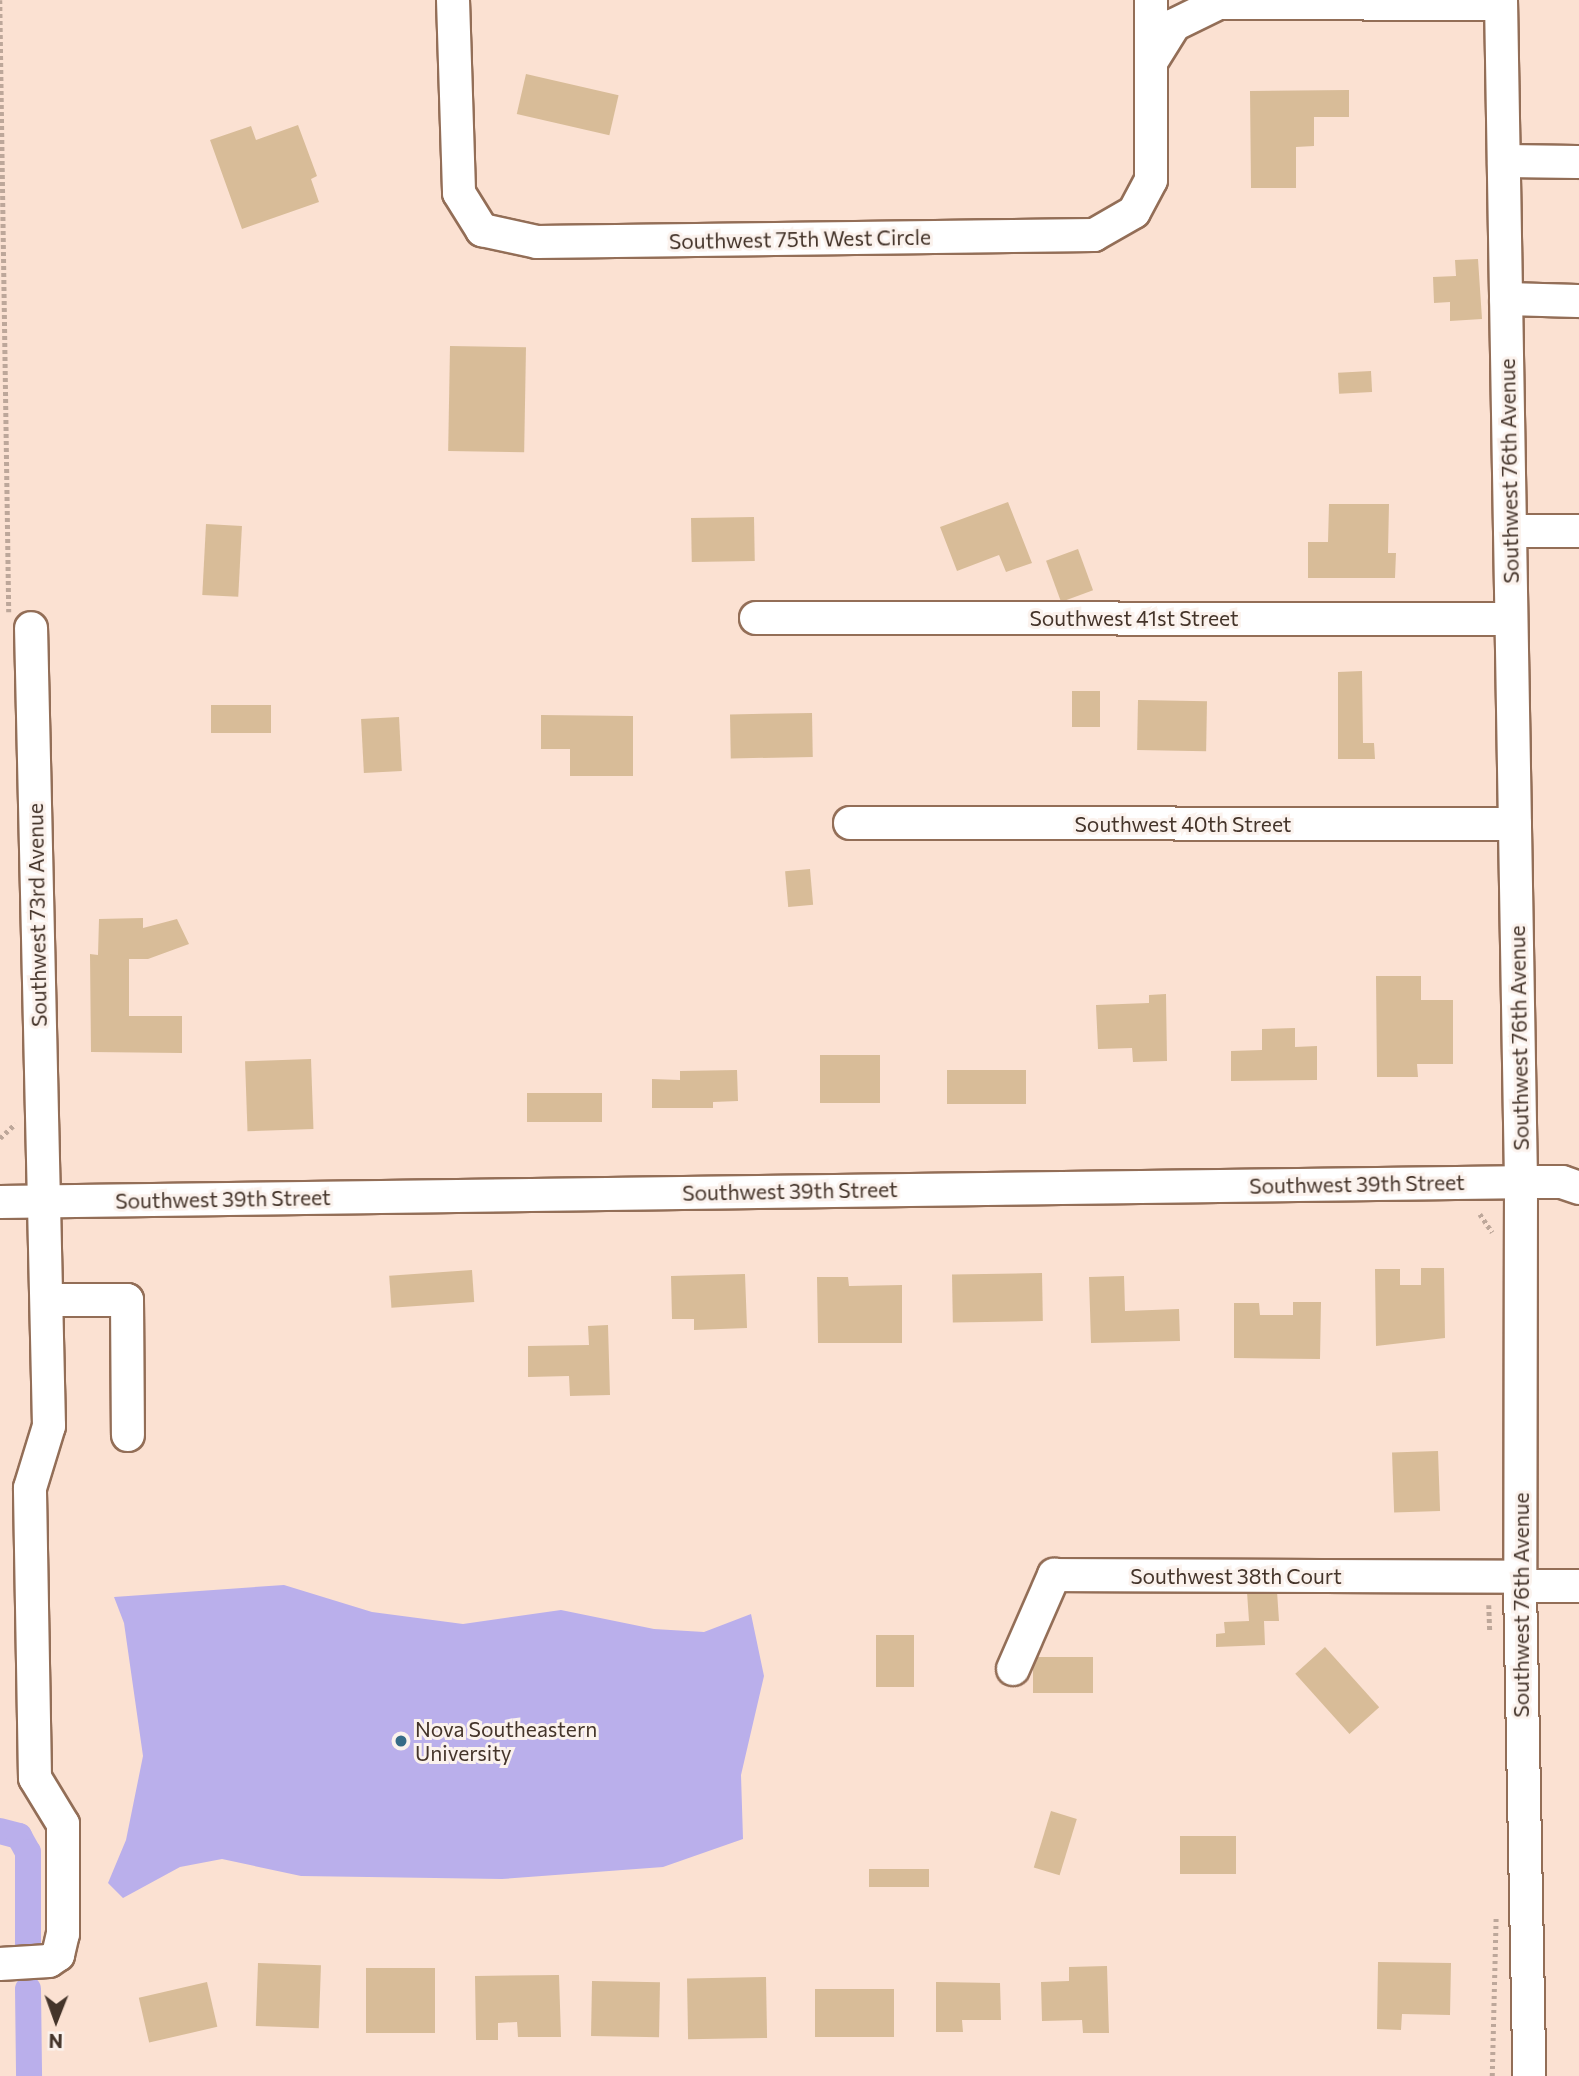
<!DOCTYPE html>
<style>
body{margin:0}
#map{position:relative;width:1579px;height:2076px;overflow:hidden;background:#fbe1d2;font-family:Commissioner,sans-serif}
div>[style]{position:absolute}
.water>*{inset:0;background:#baafeb}
.canal>*{height:26px;margin:-13px;padding:0 13px;transform-origin:13px;border-radius:13px;background:#baafeb}
.building>*{inset:0;background:#d8bc98;transform-origin:0 0}
.path>*{height:4.5px;margin-top:-2.25px;transform-origin:0;background:repeating-linear-gradient(90deg,#bda79a 0 3.5px,transparent 0 7px)}
.roads{filter:drop-shadow(2px 0 #936e57) drop-shadow(-2px 0 #936e57) drop-shadow(0 2px #936e57) drop-shadow(0 -2px #936e57)}
.minor>*{height:32px;margin:-16px;padding:0 16px;transform-origin:16px;border-radius:16px;background:#fff}
.dots>*{width:19px;height:19px;translate:-50% -50%;box-sizing:border-box;border:4px solid #fbf2ed;border-radius:50%}
span{translate:-50% -50%;white-space:nowrap;text-align:center;line-height:1.15;-webkit-text-stroke:6px #fbf2ed;paint-order:stroke}
.street-label{font-size:21px;color:#44342a}
.poi-label{font-size:21px;color:#44342a}
.left{translate:0 -50%;text-align:left}
.north{position:absolute;left:21px;top:1985px;width:70px;height:70px;-webkit-text-stroke:5px #fbf2ed;paint-order:stroke;rotate:181deg;font-size:19px;font-weight:700;line-height:28px;text-align:center;color:#44342a}
.north::after{content:'';display:block;margin:auto;width:24px;height:32px;background:#44342a;clip-path:polygon(50% 0,100% 100%,50% 72%,0 100%)}
</style>
<div id="map">
<div class="water">
<i style="clip-path:polygon(284px 1585px,372px 1612px,463px 1624px,561px 1610px,654px 1629px,704px 1632px,751px 1614px,764px 1676px,741px 1775px,743px 1839px,663px 1867px,502px 1879px,301px 1876px,222px 1859px,180px 1867px,123px 1898px,108px 1883px,126px 1840px,143px 1756px,124px 1623px,114px 1597px)"></i>
</div>
<div class="canal">
<i style="left:0;top:1831px;width:20px;rotate:15deg"></i>
<i style="left:19px;top:1836px;width:18px;rotate:61deg"></i>
<i style="left:28px;top:1852px;width:92px;rotate:90deg"></i>
<i style="left:28px;top:1989px;width:87px;rotate:89.3deg"></i>
</div>
<div class="building">
<i style="left:526px;top:74px;width:95px;height:41px;rotate:13deg"></i>
<i style="clip-path:polygon(1349px 90px,1349px 117px,1314px 117px,1314px 146px,1296px 147px,1296px 188px,1251px 188px,1250px 91px)"></i>
<i style="clip-path:polygon(298px 125px,317px 176px,311px 179px,319px 202px,242px 229px,210px 140px,251px 126px,256px 140px)"></i>
<i style="clip-path:polygon(1478px 259px,1482px 319px,1450px 321px,1450px 302px,1434px 303px,1433px 277px,1456px 276px,1455px 260px)"></i>
<i style="left:450px;top:346px;width:76px;height:105px;rotate:1deg"></i>
<i style="left:1371px;top:371px;width:21px;height:33px;rotate:87deg"></i>
<i style="clip-path:polygon(1008px 502px,1032px 563px,1006px 572px,999px 555px,957px 571px,940px 527px)"></i>
<i style="clip-path:polygon(1329px 504px,1389px 504px,1388px 553px,1396px 553px,1395px 578px,1308px 578px,1308px 542px,1328px 542px)"></i>
<i style="left:754px;top:517px;width:44px;height:63px;rotate:89deg"></i>
<i style="left:206px;top:524px;width:36px;height:71px;rotate:3deg"></i>
<i style="left:1078px;top:549px;width:44px;height:34px;rotate:70deg"></i>
<i style="clip-path:polygon(1362px 671px,1363px 743px,1374px 743px,1375px 759px,1338px 759px,1338px 672px)"></i>
<i style="left:1072px;top:691px;width:28px;height:36px"></i>
<i style="left:1138px;top:700px;width:69px;height:50px;rotate:1deg"></i>
<i style="left:211px;top:705px;width:60px;height:28px"></i>
<i style="left:812px;top:713px;width:44px;height:82px;rotate:89deg"></i>
<i style="clip-path:polygon(541px 715px,633px 716px,633px 776px,570px 776px,570px 749px,541px 749px)"></i>
<i style="left:399px;top:717px;width:54px;height:38px;rotate:87deg"></i>
<i style="left:810px;top:869px;width:36px;height:25px;rotate:85deg"></i>
<i style="clip-path:polygon(143px 918px,143px 928px,177px 919px,189px 944px,148px 959px,129px 959px,129px 1016px,182px 1016px,182px 1053px,91px 1052px,90px 954px,98px 955px,99px 919px)"></i>
<i style="clip-path:polygon(1376px 976px,1421px 976px,1421px 1000px,1453px 1000px,1453px 1064px,1417px 1064px,1418px 1077px,1377px 1077px)"></i>
<i style="clip-path:polygon(1166px 994px,1167px 1061px,1133px 1062px,1132px 1048px,1098px 1049px,1096px 1005px,1149px 1003px,1149px 995px)"></i>
<i style="clip-path:polygon(1295px 1028px,1295px 1047px,1317px 1046px,1317px 1080px,1231px 1081px,1231px 1051px,1262px 1050px,1262px 1029px)"></i>
<i style="left:820px;top:1055px;width:60px;height:48px"></i>
<i style="left:311px;top:1059px;width:70px;height:66px;rotate:88deg"></i>
<i style="clip-path:polygon(737px 1070px,738px 1101px,713px 1102px,713px 1108px,652px 1108px,652px 1079px,680px 1080px,680px 1071px)"></i>
<i style="left:1026px;top:1070px;width:34px;height:79px;rotate:90deg"></i>
<i style="left:602px;top:1093px;width:29px;height:75px;rotate:90deg"></i>
<i style="clip-path:polygon(1421px 1268px,1444px 1268px,1445px 1338px,1376px 1346px,1375px 1269px,1400px 1269px,1400px 1285px,1421px 1285px)"></i>
<i style="left:472px;top:1270px;width:32px;height:83px;rotate:86deg"></i>
<i style="left:1042px;top:1273px;width:48px;height:90px;rotate:89deg"></i>
<i style="clip-path:polygon(745px 1274px,747px 1328px,694px 1330px,694px 1319px,672px 1319px,671px 1276px)"></i>
<i style="clip-path:polygon(1124px 1276px,1125px 1311px,1179px 1309px,1180px 1341px,1091px 1343px,1089px 1277px)"></i>
<i style="clip-path:polygon(817px 1277px,848px 1277px,849px 1286px,902px 1285px,902px 1343px,818px 1343px)"></i>
<i style="clip-path:polygon(1293px 1302px,1321px 1302px,1320px 1359px,1234px 1358px,1234px 1303px,1259px 1303px,1260px 1315px,1293px 1315px)"></i>
<i style="clip-path:polygon(608px 1325px,610px 1395px,570px 1396px,569px 1376px,528px 1377px,528px 1346px,589px 1345px,588px 1326px)"></i>
<i style="left:1438px;top:1451px;width:60px;height:46px;rotate:88deg"></i>
<i style="clip-path:polygon(1277px 1591px,1279px 1621px,1264px 1621px,1265px 1645px,1216px 1647px,1216px 1634px,1225px 1633px,1224px 1622px,1249px 1621px,1247px 1592px)"></i>
<i style="left:914px;top:1635px;width:52px;height:38px;rotate:90deg"></i>
<i style="left:1325px;top:1647px;width:81px;height:40px;rotate:48deg"></i>
<i style="left:1093px;top:1657px;width:36px;height:60px;rotate:90deg"></i>
<i style="left:1051px;top:1811px;width:27px;height:59px;rotate:17deg"></i>
<i style="left:1236px;top:1836px;width:38px;height:56px;rotate:90deg"></i>
<i style="left:869px;top:1869px;width:60px;height:18px"></i>
<i style="clip-path:polygon(1378px 1962px,1451px 1963px,1450px 2015px,1402px 2014px,1401px 2030px,1377px 2029px)"></i>
<i style="left:258px;top:1963px;width:63px;height:63px;rotate:2deg"></i>
<i style="clip-path:polygon(1107px 1966px,1109px 2033px,1083px 2033px,1082px 2020px,1042px 2021px,1041px 1982px,1069px 1981px,1069px 1967px)"></i>
<i style="left:435px;top:1968px;width:65px;height:69px;rotate:90deg"></i>
<i style="clip-path:polygon(559px 1975px,561px 2037px,518px 2037px,517px 2022px,498px 2023px,498px 2040px,476px 2040px,475px 1976px)"></i>
<i style="left:766px;top:1977px;width:61px;height:79px;rotate:89deg"></i>
<i style="left:592px;top:1981px;width:68px;height:55px;rotate:1deg"></i>
<i style="left:207px;top:1982px;width:46px;height:70px;rotate:77deg"></i>
<i style="clip-path:polygon(936px 1982px,1000px 1983px,1001px 2020px,962px 2020px,963px 2032px,936px 2032px)"></i>
<i style="left:894px;top:1989px;width:48px;height:79px;rotate:90deg"></i>
</div>
<div class="path">
<i style="left:0;top:0;width:612px;rotate:89.16deg"></i>
<i style="left:0;top:1138px;width:21px;rotate:-43deg"></i>
<i style="left:1480px;top:1214px;width:22px;rotate:56deg"></i>
<i style="left:1489px;top:1605px;width:26px;rotate:88deg"></i>
<i style="left:1492px;top:2076px;width:160px;rotate:-88.6deg"></i>
</div>
<div class="roads">
<div class="minor">
<i style="left:453px;top:0;width:193px;rotate:88.2deg"></i>
<i style="left:459px;top:193px;width:44px;rotate:58.1deg"></i>
<i style="left:482px;top:230px;width:56px;rotate:12.3deg"></i>
<i style="left:537px;top:242px;width:557px;rotate:-0.72deg"></i>
<i style="left:1094px;top:235px;width:46px;rotate:-29.9deg"></i>
<i style="left:1134px;top:212px;width:36px;rotate:-62deg"></i>
<i style="left:1151px;top:180px;width:180px;rotate:-90deg"></i>
<i style="left:1501px;top:0;width:1182px;rotate:89.03deg"></i>
<i style="left:1521px;top:1182px;width:404px;rotate:90.1deg"></i>
<i style="left:1520px;top:1586px;width:490px;rotate:88.9deg"></i>
<i style="left:1153px;top:59px;width:40px;rotate:-58deg"></i>
<i style="left:1174px;top:25px;width:50px;rotate:-26.1deg"></i>
<i style="left:1219px;top:3px;width:282px;rotate:0.2deg"></i>
<i style="left:1504px;top:161px;width:75px;rotate:0.8deg"></i>
<i style="left:1506px;top:299px;width:73px;rotate:1.6deg"></i>
<i style="left:1510px;top:531px;width:69px"></i>
<i style="left:756px;top:618px;width:755px;rotate:0.08deg"></i>
<i style="left:850px;top:823px;width:665px;rotate:0.09deg"></i>
<i style="left:0;top:1202px;width:1521px;rotate:-0.75deg"></i>
<i style="left:1521px;top:1182px;width:41px"></i>
<i style="left:1562px;top:1182px;width:18px;rotate:19deg"></i>
<i style="left:47px;top:1300px;width:80px"></i>
<i style="left:127px;top:1300px;width:135px;rotate:89.6deg"></i>
<i style="left:1520px;top:1586px;width:59px"></i>
<i style="left:1013px;top:1669px;width:103px;rotate:-66.4deg"></i>
<i style="left:1054px;top:1575px;width:466px;rotate:0.2deg"></i>
<i style="left:0;top:1964px;width:49px;rotate:-3.5deg"></i>
<i style="left:49px;top:1961px;width:11px;rotate:-34deg"></i>
<i style="left:58px;top:1955px;width:22px;rotate:-77deg"></i>
<i style="left:63px;top:1934px;width:110px;rotate:-90deg"></i>
<i style="left:63px;top:1824px;width:54px;rotate:-121.3deg"></i>
<i style="left:35px;top:1778px;width:290px;rotate:-91deg"></i>
<i style="left:30px;top:1488px;width:65px;rotate:-73deg"></i>
<i style="left:49px;top:1426px;width:798px;rotate:-91.29deg"></i>
</div>
</div>
<div class="dots">
<i style="left:401px;top:1741px;background:#366b87"></i>
</div>
<div class="street-label">
<span style="left:800px;top:239px;rotate:-1deg">Southwest 75th West Circle</span>
<span style="left:1509px;top:471px;rotate:-91deg">Southwest 76th Avenue</span>
<span style="left:1134px;top:618px">Southwest 41st Street</span>
<span style="left:1183px;top:824px">Southwest 40th Street</span>
<span style="left:37px;top:915px;rotate:-91deg">Southwest 73rd Avenue</span>
<span style="left:1519px;top:1038px;rotate:-91deg">Southwest 76th Avenue</span>
<span style="left:1357px;top:1184px;rotate:-1deg">Southwest 39th Street</span>
<span style="left:790px;top:1191px;rotate:-1deg">Southwest 39th Street</span>
<span style="left:223px;top:1199px;rotate:-1deg">Southwest 39th Street</span>
<span style="left:1236px;top:1576px">Southwest 38th Court</span>
<span style="left:1521px;top:1605px;rotate:-90deg">Southwest 76th Avenue</span>
</div>
<div class="poi-label">
<span class="left" style="left:415px;top:1741px">Nova Southeastern<br>University</span>
</div>
<div class="north">N</div>
</div>
